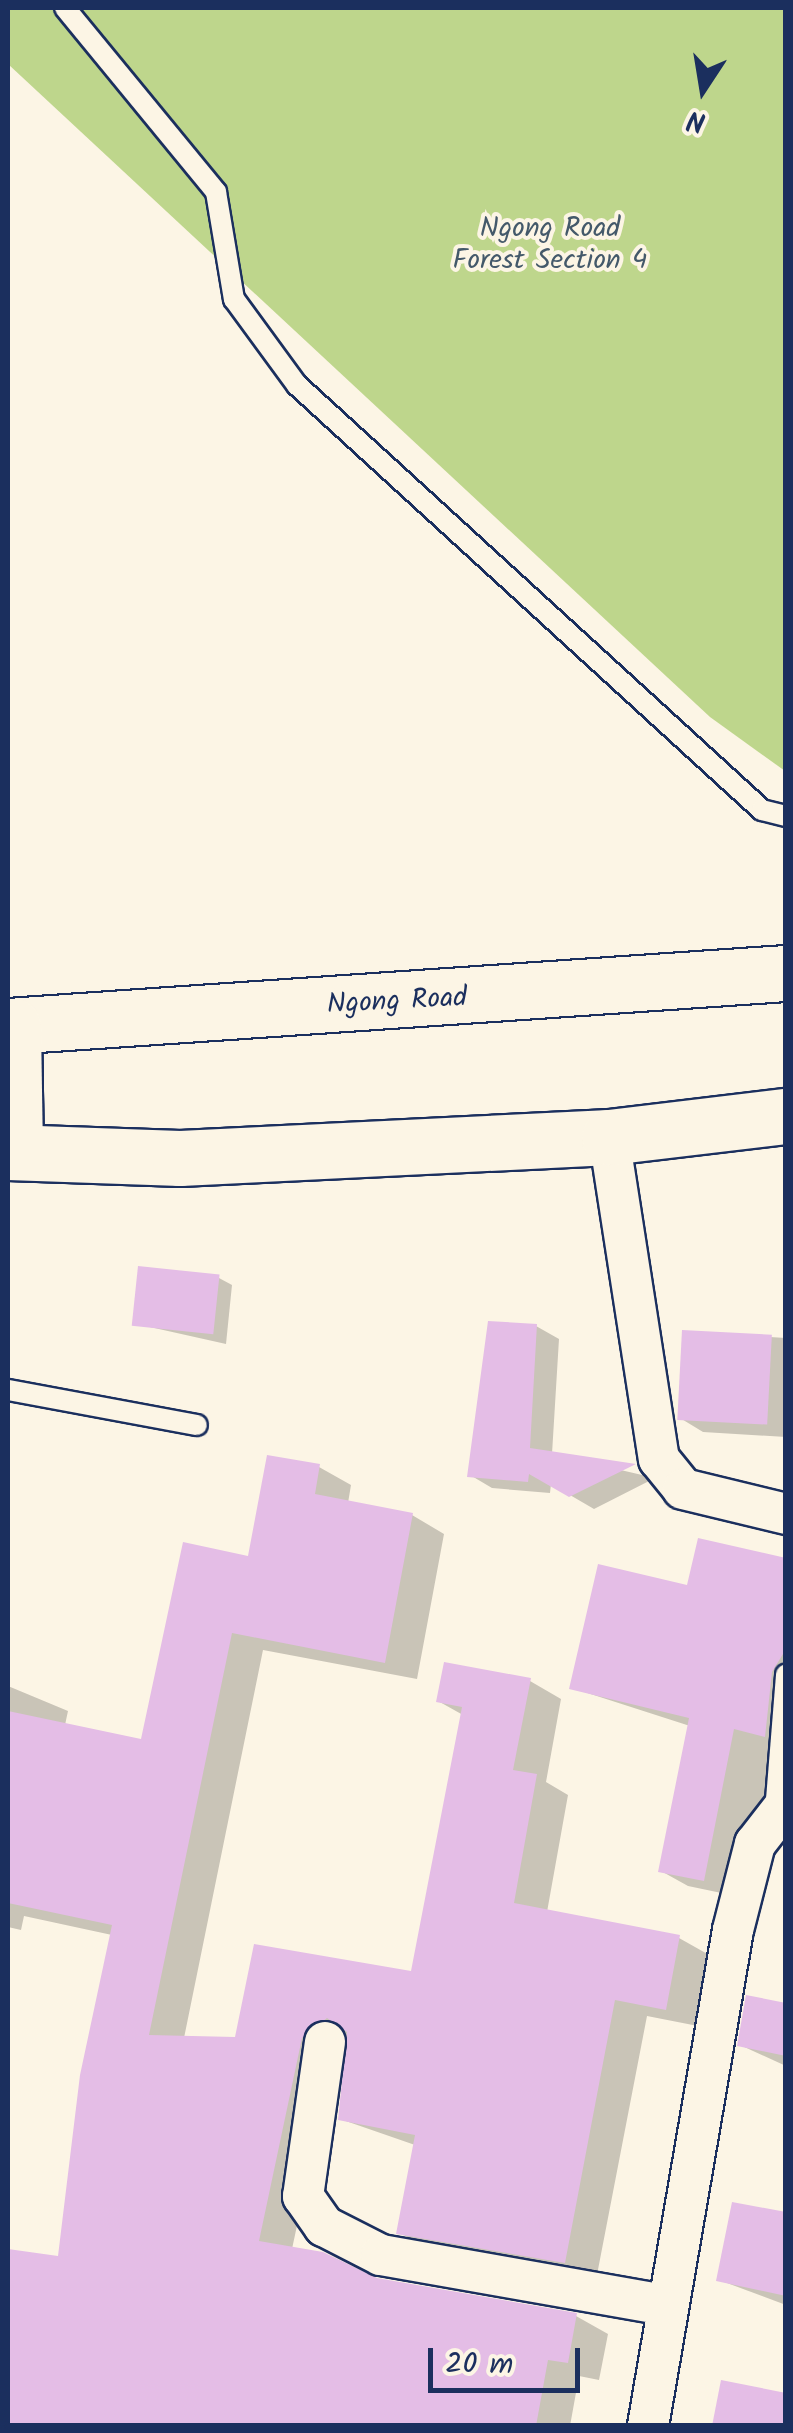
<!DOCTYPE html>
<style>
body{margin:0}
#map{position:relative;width:793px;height:2433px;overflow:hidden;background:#fcf5e5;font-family:Kalam,sans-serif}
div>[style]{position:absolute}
.green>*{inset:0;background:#bed68c}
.shadow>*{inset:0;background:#0003}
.building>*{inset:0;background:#e4bde6;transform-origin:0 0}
.roads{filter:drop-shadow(2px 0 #1b2f5e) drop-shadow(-2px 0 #1b2f5e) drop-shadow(0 2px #1b2f5e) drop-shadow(0 -2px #1b2f5e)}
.service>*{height:20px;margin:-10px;padding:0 10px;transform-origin:10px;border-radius:10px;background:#fcf5e5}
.minor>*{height:40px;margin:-20px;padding:0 20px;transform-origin:20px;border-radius:20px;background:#fcf5e5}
.secondary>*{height:55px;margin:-27.5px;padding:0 27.5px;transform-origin:27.5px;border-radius:27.5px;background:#fcf5e5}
span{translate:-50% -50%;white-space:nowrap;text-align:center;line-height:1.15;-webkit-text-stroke:8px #fcf5e5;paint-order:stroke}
.park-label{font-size:28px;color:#44596a}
.street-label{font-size:28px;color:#1b2f5e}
.frame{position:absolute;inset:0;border:10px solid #1b2f5e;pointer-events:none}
.north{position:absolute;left:653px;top:40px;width:100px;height:100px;-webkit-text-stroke:8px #fcf5e5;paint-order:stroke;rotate:192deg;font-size:28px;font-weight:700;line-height:40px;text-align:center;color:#1b2f5e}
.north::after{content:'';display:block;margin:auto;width:35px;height:45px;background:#1b2f5e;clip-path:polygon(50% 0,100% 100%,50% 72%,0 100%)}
.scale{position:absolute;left:428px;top:2348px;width:152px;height:45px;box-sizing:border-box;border:5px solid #1b2f5e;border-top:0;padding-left:12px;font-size:30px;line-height:35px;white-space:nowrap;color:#1b2f5e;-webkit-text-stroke:8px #fcf5e5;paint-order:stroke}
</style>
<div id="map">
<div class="green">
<i style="clip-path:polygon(8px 8px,785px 8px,785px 771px,710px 717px,8px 64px)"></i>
</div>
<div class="shadow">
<i style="clip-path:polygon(219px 1278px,232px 1285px,226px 1344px,132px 1323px)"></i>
<i style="clip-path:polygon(536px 1326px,559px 1339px,552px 1454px,655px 1478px,594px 1509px,551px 1484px,550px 1493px,492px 1488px,470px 1475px)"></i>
<i style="clip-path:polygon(684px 1332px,786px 1338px,786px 1437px,703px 1432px,680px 1418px)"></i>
<i style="clip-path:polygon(319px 1467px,351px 1485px,348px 1503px,412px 1515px,444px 1534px,417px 1679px,263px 1650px,184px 2038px,237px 2039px,413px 1974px,463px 1715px,438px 1701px,530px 1681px,561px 1699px,546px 1782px,568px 1795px,547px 1912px,679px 1938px,711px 1956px,698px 2026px,647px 2016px,596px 2280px,431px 2251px,399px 2232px,415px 2145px,340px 2119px,348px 2038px,333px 2057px,292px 2249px,376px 2281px,576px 2316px,608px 2334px,599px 2380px,579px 2376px,570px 2426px,8px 2426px,8px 2251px,60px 2259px,112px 1935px,24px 1916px,21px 1930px,8px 1927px,8px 1686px,68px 1711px,65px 1725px,143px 1742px,250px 1558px)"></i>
<i style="clip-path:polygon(786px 1566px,786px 1816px,731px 1895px,688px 1886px,661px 1871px,690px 1726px,572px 1688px,688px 1588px)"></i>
<i style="clip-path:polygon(786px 2005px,786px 2066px,740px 2045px)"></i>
<i style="clip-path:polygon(786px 2215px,786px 2305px,719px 2280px)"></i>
</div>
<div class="building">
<i style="left:138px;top:1266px;width:82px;height:60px;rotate:6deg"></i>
<i style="clip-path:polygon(488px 1321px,537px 1324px,530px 1448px,636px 1464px,569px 1497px,529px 1474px,528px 1482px,467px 1477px)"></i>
<i style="left:682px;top:1330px;width:90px;height:90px;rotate:3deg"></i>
<i style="clip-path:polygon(267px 1455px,320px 1464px,315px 1494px,413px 1513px,385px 1663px,232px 1633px,149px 2035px,235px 2037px,254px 1944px,411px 1971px,462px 1707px,436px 1702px,444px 1662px,531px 1678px,513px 1770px,537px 1774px,514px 1903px,680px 1935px,666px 2010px,615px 2000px,565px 2263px,396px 2234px,415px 2135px,338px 2120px,347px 2032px,327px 2018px,302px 2038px,259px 2241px,323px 2252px,377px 2278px,577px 2313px,568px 2363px,548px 2360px,536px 2426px,8px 2426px,8px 2249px,58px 2256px,80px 2075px,112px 1925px,8px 1903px,8px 1711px,141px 1739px,183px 1542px,248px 1556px)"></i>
<i style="clip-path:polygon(698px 1538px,786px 1558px,786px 1649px,772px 1672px,765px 1737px,734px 1729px,704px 1881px,658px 1872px,689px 1718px,569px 1689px,598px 1564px,687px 1585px)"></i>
<i style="clip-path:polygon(746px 1995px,786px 2003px,786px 2056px,737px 2046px)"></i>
<i style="clip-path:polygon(732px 2202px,786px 2212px,786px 2296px,716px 2281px)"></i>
<i style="clip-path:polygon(721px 2380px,786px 2393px,786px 2426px,712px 2426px)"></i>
</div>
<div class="roads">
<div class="service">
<i style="left:65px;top:8px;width:238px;rotate:50.6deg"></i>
<i style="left:216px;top:192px;width:109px;rotate:80.5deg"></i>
<i style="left:234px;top:299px;width:107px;rotate:53.8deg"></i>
<i style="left:297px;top:385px;width:630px;rotate:42.43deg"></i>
<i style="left:762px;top:810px;width:25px;rotate:14deg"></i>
<i style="left:8px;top:1390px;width:192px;rotate:10.5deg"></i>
<i style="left:775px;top:1812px;width:138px;rotate:-85.4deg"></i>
</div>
<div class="minor">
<i style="left:609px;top:1137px;width:326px;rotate:81.2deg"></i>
<i style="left:659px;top:1459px;width:38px;rotate:51deg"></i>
<i style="left:683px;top:1489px;width:106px;rotate:13.6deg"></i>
<i style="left:325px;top:2042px;width:156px;rotate:98.1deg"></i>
<i style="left:303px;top:2196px;width:37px;rotate:55deg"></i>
<i style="left:324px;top:2226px;width:64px;rotate:27deg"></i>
<i style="left:381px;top:2255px;width:289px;rotate:10deg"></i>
<i style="left:648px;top:2426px;width:503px;rotate:-80.28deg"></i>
<i style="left:733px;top:1930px;width:89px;rotate:-75.7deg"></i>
<i style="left:755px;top:1844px;width:51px;rotate:-52.2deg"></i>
</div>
<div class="secondary">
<i style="left:8px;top:1026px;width:780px;rotate:-3.9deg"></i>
<i style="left:13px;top:1026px;width:126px;rotate:89.1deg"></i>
<i style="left:8px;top:1152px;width:172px;rotate:2deg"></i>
<i style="left:180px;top:1158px;width:430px;rotate:-2.8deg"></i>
<i style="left:609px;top:1137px;width:178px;rotate:-6.8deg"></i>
</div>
</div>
<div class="park-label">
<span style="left:550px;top:245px">Ngong Road<br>Forest Section 4</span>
</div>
<div class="street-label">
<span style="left:397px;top:1002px;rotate:-3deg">Ngong Road</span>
</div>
<div class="frame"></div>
<div class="north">N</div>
<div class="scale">20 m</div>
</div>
